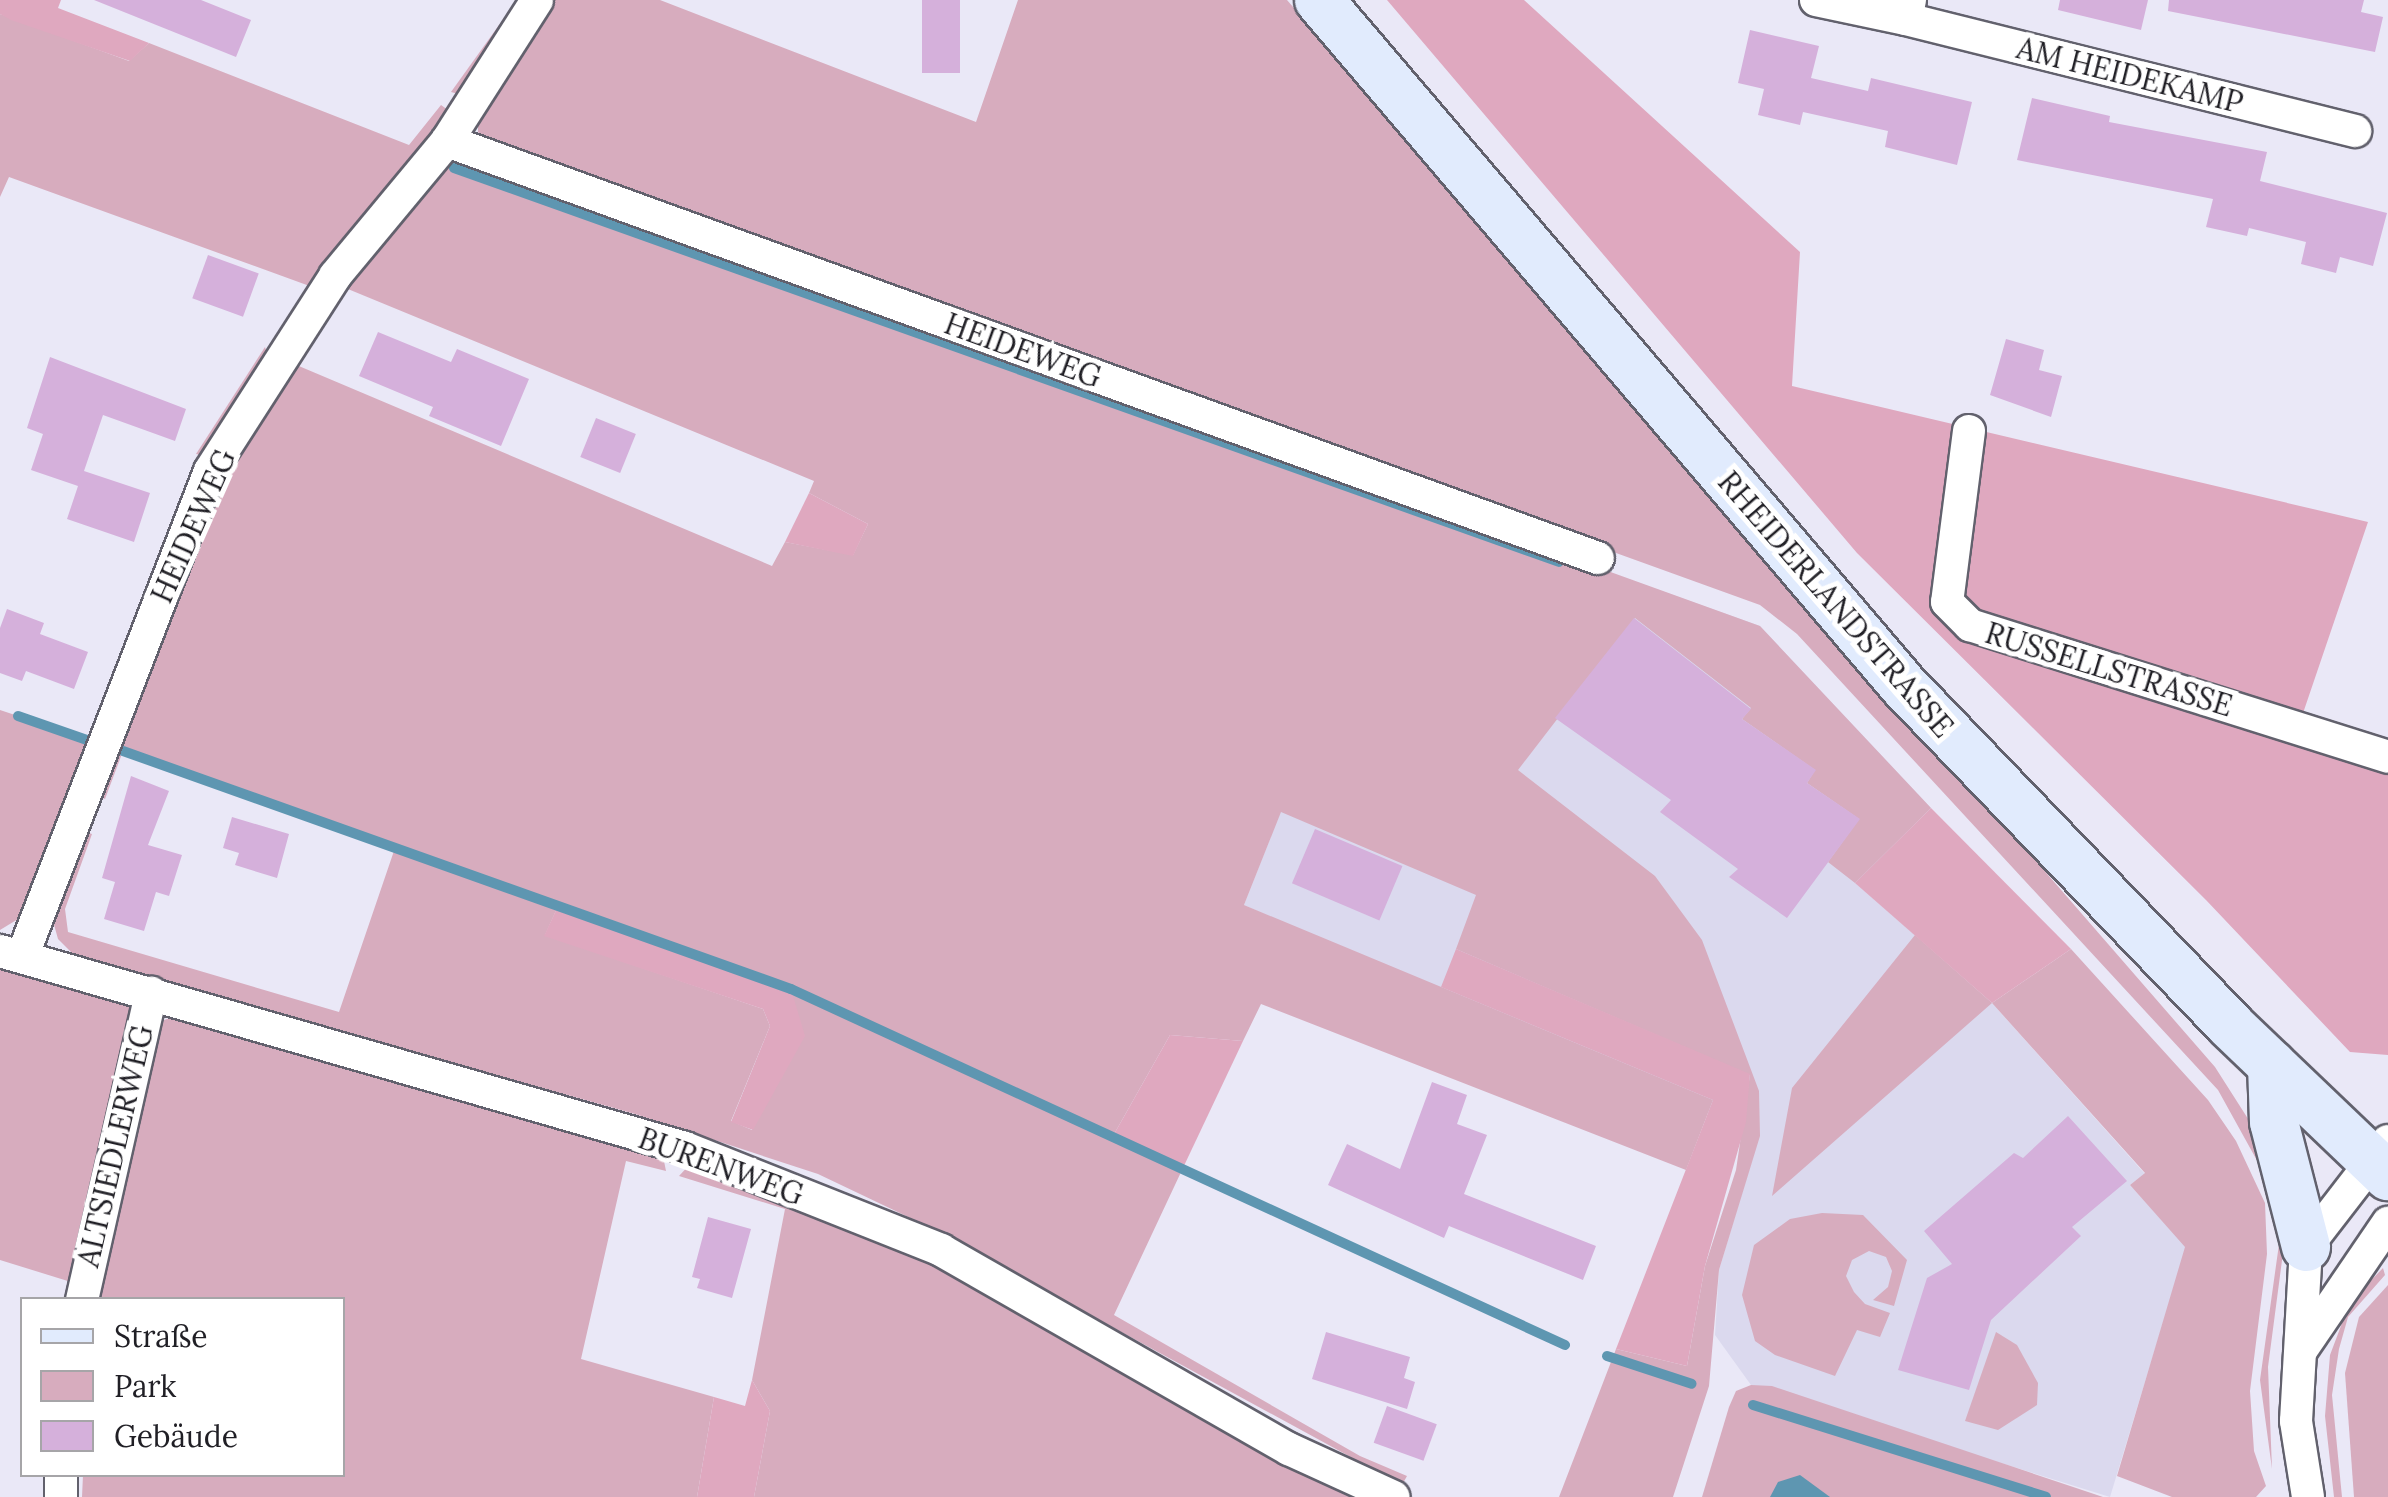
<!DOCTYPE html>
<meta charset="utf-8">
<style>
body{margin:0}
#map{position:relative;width:2388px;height:1497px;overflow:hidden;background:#eae8f7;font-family:Lora,serif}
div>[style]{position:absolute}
.built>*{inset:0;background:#dbd9ee}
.green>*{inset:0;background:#d7acbe}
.forest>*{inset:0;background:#dfa8bf}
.water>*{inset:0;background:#5e96b1}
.stream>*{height:10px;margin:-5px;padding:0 5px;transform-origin:5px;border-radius:5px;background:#5e96b1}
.building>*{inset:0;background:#d5b0db;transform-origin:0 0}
.roads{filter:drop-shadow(2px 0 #62616d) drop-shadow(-2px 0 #62616d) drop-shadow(0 2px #62616d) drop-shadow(0 -2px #62616d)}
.street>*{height:32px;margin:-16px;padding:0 16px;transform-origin:16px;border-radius:16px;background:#fff}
.secondary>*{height:48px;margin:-24px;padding:0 24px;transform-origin:24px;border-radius:24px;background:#e1ebfd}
span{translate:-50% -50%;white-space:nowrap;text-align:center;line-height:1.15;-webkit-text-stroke:10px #fff;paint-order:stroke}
.street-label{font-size:30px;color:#201f25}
.legend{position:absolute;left:20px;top:1297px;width:325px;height:180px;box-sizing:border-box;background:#fff;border:2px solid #a6a5a8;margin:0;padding:12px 18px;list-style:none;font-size:30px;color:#201f25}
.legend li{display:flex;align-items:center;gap:20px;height:50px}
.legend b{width:50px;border:2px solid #a6a5a8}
</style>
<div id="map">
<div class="built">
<i style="clip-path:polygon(1403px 499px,1760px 626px,1931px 808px,1856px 883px,1992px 1003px,2145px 1174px,2130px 1185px,2186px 1247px,2110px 1497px,1751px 1385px,1715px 1335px,1719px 1270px,1759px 1136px,1244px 905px)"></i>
</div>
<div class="green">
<i style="clip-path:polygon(517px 0,528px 0,466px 96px,451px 92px)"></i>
<i style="clip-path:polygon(549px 0,660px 0,976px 122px,1018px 0,1287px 0,2215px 1067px,2266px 1147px,2270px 1184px,2218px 1090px,1797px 634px,1760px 605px,489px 146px,478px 132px,478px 113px)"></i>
<i style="clip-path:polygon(0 14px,129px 61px,149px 43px,409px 145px,441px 105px,455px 115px,315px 288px,9px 177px,0 197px)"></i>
<i style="clip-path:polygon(evenodd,464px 158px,1760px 626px,1931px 808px,1855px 883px,1828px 862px,1859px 819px,1807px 783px,1815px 770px,1742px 719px,1751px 708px,1635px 618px,1518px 770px,1655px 876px,1702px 940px,1759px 1091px,1760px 1136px,1719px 1270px,1709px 1386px,1673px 1497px,1559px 1497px,1616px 1349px,1687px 1366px,1705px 1266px,1736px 1170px,1750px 1075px,1456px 949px,1476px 895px,1281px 812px,1244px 905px,1713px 1100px,1686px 1170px,1261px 1004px,1243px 1041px,1170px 1035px,1113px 1136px,1182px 1170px,1114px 1315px,1360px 1456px,1407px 1476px,1402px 1485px,925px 1225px,818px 1174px,635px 1114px,75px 956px,58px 939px,53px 921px,82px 831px,92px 834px,65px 909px,68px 932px,339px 1012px,396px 845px,123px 751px,105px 799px,96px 795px,207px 503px,287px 361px,772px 566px,785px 542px,853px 555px,868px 524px,809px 493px,814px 481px,343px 287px,447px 159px,464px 158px,559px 904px,791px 989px,752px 1130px,731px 1121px,770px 1026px,763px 1009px,545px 935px,559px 904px)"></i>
<i style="clip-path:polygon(265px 347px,269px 361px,211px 457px,196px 454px)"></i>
<i style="clip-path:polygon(0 710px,96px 742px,23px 916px,0 930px)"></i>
<i style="clip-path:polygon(1915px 935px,1992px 1003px,2071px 949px,2208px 1100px,2236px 1141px,2265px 1203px,2267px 1254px,2250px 1391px,2254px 1451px,2266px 1486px,2256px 1497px,2172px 1497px,2117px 1476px,2185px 1247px,2130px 1185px,2145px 1173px,1992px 1003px,1772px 1196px,1792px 1088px)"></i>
<i style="clip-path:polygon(0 963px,121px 999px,135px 1013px,71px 1282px,0 1260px)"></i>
<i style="clip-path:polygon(179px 1015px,662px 1151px,666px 1171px,626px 1161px,581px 1359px,714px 1397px,697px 1497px,82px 1497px,83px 1475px,342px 1474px,342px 1300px,94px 1299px,157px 1039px,164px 1020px)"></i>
<i style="clip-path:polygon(692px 1162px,926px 1259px,1360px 1497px,754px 1497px,770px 1411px,752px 1380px,785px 1209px,679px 1176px)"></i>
<i style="clip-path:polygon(1822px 1213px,1863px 1215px,1907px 1260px,1894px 1306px,1873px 1300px,1888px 1287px,1892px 1271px,1886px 1257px,1869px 1251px,1852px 1260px,1846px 1276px,1854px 1292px,1865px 1304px,1890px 1313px,1880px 1337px,1857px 1330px,1835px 1376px,1775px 1355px,1755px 1341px,1742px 1295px,1754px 1245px,1790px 1219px)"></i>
<i style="clip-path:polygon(2286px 1230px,2268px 1367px,2272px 1469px,2260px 1380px,2280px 1237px)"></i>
<i style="clip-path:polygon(2383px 1268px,2385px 1275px,2348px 1317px,2339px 1349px,2332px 1395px,2342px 1497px,2334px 1497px,2325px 1416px,2330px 1355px,2350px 1302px)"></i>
<i style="clip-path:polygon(2388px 1285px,2388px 1497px,2354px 1497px,2345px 1373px,2359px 1317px)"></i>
<i style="clip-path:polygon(1996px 1332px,2017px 1345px,2038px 1383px,2037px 1405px,1998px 1430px,1965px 1421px)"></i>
<i style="clip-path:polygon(1751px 1385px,1772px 1386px,2103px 1497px,1702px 1497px,1729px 1407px,1736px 1391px)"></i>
</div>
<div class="forest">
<i style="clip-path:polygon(0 0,61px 0,58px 8px,149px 43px,130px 61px,11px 20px,0 14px)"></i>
<i style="clip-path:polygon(1387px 0,1524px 0,1800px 252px,1792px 386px,2368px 522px,2300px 722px,2388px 750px,2388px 1055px,2350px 1052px,2206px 900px,1857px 553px)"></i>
<i style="clip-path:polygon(809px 493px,868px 524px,853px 556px,785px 542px)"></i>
<i style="clip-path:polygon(1931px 808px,2071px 949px,1992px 1003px,1855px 883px)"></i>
<i style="clip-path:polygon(559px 904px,791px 989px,805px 1036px,753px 1130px,731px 1122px,770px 1026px,763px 1009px,544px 936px)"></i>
<i style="clip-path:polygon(1456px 949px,1750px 1074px,1746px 1122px,1705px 1266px,1687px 1366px,1616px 1349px,1713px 1100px,1441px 987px)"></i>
<i style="clip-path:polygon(1170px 1035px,1243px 1041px,1182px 1170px,1113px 1136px)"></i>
<i style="clip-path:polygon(752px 1380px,770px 1411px,754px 1497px,697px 1497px,714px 1397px,745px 1406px)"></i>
</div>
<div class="water">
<i style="clip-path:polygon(1800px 1475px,1830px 1497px,1770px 1497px,1778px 1482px)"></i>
</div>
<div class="stream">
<i style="left:454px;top:168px;width:1173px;rotate:19.62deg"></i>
<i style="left:18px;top:716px;width:73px;rotate:19.2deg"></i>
<i style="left:123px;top:751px;width:709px;rotate:19.61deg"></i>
<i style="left:791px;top:989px;width:852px;rotate:24.7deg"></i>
<i style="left:1607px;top:1356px;width:89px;rotate:18.2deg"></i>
<i style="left:1753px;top:1405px;width:307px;rotate:17.4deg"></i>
</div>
<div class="building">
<i style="clip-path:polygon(94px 0,201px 0,251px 20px,236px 57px)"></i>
<i style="left:922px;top:0;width:38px;height:73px"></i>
<i style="clip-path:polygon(2060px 0,2148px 0,2141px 30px,2058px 10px)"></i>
<i style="clip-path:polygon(2169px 0,2364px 0,2361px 12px,2383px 17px,2375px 52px,2168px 11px)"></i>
<i style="clip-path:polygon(1750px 30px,1819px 46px,1811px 78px,1868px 91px,1871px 78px,1972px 102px,1957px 165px,1885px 147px,1888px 131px,1803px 112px,1800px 125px,1758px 115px,1764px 89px,1738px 83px)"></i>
<i style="clip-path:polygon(2032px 98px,2110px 116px,2109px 122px,2267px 152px,2260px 181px,2387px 213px,2373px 266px,2340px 257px,2336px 273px,2301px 264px,2306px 242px,2249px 228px,2247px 236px,2206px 227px,2213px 199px,2017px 160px)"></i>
<i style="left:208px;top:255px;width:54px;height:46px;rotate:20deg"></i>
<i style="clip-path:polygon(378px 332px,451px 362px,457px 349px,529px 379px,501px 446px,429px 416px,433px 407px,359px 376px)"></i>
<i style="clip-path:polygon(2006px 339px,2044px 350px,2039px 370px,2062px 376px,2051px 417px,1990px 395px)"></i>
<i style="clip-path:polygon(50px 357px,186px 409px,175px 441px,103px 415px,84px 471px,150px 493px,134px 542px,67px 519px,78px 486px,31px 470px,43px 434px,27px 428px)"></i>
<i style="left:596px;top:418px;width:43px;height:42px;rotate:22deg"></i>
<i style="clip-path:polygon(7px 609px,44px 623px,40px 634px,88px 652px,74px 689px,26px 671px,22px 681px,0 673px,0 628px)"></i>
<i style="clip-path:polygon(1634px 618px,1751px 709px,1742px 719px,1816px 770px,1807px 783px,1860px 819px,1787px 918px,1729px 877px,1738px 869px,1660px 812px,1671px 800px,1555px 718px)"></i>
<i style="clip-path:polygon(131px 776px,169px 791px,148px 845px,182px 855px,169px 896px,156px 892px,144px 931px,104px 919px,115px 882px,102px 878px)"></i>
<i style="clip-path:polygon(232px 817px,289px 834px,277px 878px,235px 865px,239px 853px,223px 848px)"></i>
<i style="left:1315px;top:829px;width:95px;height:59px;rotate:23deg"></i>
<i style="clip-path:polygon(1432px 1082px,1467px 1095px,1457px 1124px,1487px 1135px,1464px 1194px,1596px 1246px,1583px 1280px,1449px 1226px,1444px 1238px,1328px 1185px,1347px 1144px,1400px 1169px)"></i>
<i style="clip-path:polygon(2068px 1116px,2127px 1181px,2072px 1227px,2081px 1236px,1991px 1320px,1969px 1390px,1898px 1370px,1927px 1278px,1952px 1264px,1924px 1231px,2014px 1153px,2023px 1158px)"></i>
<i style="clip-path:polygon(708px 1217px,751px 1229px,732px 1298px,697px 1288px,700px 1279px,692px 1277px)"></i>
<i style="clip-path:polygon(1326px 1332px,1410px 1357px,1404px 1378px,1415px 1382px,1407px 1409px,1312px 1379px)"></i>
<i style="left:1387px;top:1406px;width:53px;height:39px;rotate:20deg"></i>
</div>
<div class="roads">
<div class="street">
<i style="left:1816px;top:0;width:92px;rotate:11.9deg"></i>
<i style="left:1910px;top:0;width:19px;rotate:102deg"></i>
<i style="left:1906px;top:19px;width:463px;rotate:14deg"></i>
<i style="left:447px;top:141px;width:1224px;rotate:19.92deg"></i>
<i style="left:1969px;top:431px;width:172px;rotate:97.3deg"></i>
<i style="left:1947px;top:602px;width:33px;rotate:45deg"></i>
<i style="left:1970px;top:625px;width:438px;rotate:17.5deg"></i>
<i style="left:0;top:951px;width:713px;rotate:16.04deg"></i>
<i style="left:685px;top:1148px;width:276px;rotate:21.7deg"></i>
<i style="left:941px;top:1250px;width:401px;rotate:29.8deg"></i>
<i style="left:1289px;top:1449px;width:115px;rotate:24.6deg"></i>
<i style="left:22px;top:957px;width:521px;rotate:-68.85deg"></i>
<i style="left:210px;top:471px;width:232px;rotate:-57.3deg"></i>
<i style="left:335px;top:276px;width:175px;rotate:-50.3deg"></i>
<i style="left:447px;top:141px;width:167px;rotate:-57.4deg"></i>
<i style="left:82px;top:1300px;width:315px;rotate:-77.3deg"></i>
<i style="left:2302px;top:1349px;width:153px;rotate:-55.7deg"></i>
<i style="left:61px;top:1497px;width:23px;rotate:-90deg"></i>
<i style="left:2308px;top:1497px;width:77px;rotate:-99deg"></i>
<i style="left:2296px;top:1421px;width:174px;rotate:-86.7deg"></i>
<i style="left:2306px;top:1247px;width:134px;rotate:-52.3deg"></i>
</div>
<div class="secondary">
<i style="left:1319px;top:0;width:900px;rotate:49.55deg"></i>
<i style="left:1903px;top:685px;width:472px;rotate:46.1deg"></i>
<i style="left:2230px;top:1025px;width:219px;rotate:43.7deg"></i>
<i style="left:2272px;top:1065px;width:57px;rotate:88deg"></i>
<i style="left:2274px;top:1122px;width:129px;rotate:75.6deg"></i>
</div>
</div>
<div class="street-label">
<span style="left:2130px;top:75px;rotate:14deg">AM HEIDEKAMP</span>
<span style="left:1023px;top:350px;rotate:20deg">HEIDEWEG</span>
<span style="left:193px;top:526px;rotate:-66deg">HEIDEWEG</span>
<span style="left:1836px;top:604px;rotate:49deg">RHEIDERLANDSTRASSE</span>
<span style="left:2109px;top:669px;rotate:17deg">RUSSELLSTRASSE</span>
<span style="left:115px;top:1146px;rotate:-77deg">ALTSIEDLERWEG</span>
<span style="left:721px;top:1166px;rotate:20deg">BURENWEG</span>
</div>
<ul class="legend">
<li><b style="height:12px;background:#e1ebfd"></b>Straße</li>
<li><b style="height:28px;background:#d7acbe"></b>Park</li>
<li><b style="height:28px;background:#d5b0db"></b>Gebäude</li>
</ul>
</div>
